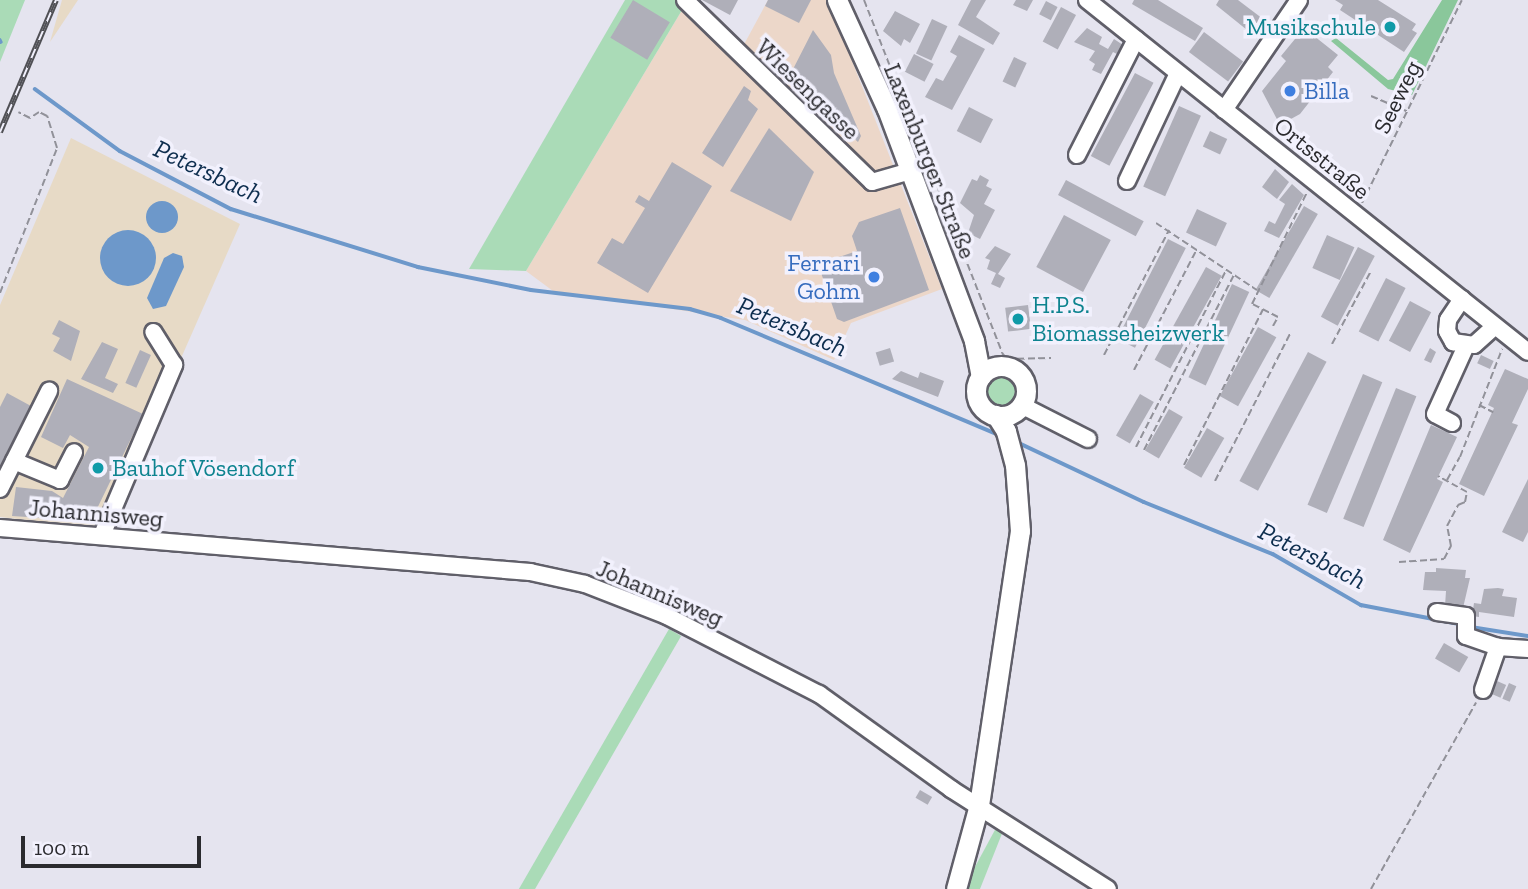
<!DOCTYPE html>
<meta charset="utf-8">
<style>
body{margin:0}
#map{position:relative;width:1528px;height:889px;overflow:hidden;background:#e5e4ef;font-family:"Zilla Slab",serif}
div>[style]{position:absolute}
.commercial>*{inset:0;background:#ecd7c9}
.industrial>*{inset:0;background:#e7dac6}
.green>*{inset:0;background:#aadbb7;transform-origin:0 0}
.round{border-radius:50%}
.forest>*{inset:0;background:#8ac79b}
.water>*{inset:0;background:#6d98ca}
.stream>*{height:3.5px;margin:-1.75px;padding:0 1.75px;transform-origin:1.75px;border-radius:1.75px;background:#6d98ca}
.building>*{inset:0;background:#afafb9;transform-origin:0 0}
.path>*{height:2px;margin-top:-1px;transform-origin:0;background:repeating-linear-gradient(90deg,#919199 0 7px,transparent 0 10.5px)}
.roads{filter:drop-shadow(2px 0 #605f69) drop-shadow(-2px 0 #605f69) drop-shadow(0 2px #605f69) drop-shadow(0 -2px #605f69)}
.minor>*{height:16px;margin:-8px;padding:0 8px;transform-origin:8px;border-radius:8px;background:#fff}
.major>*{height:19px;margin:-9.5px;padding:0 9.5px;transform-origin:9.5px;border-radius:9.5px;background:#fff}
.major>.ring{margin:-9.5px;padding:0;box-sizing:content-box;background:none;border:19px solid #fff;border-radius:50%}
.rail>*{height:6px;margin-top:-3px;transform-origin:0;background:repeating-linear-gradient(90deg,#f2f1fd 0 10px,#505055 0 20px);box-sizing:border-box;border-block:2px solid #505055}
.dots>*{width:19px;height:19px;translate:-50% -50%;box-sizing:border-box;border:4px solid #f2f1fd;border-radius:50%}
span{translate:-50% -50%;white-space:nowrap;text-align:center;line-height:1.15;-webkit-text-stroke:7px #f2f1fd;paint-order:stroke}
.culture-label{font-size:24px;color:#0d838f}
.right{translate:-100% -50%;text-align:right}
.left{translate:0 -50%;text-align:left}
.street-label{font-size:24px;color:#2a2a2e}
.shop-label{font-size:24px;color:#366cbe}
.water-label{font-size:26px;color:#0e2e4f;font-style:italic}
.scale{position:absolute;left:21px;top:836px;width:180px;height:32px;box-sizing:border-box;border:4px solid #2a2a2e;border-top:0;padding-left:9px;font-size:21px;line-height:24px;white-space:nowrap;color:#2a2a2e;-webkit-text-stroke:5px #f2f1fd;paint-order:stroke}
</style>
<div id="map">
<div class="commercial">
<i style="clip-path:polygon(768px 0,828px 0,942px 289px,851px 323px,834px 360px,745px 320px,553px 291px,526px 271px,685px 5px,741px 50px)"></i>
</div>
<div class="industrial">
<i style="clip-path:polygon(62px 0,78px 0,50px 42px)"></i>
<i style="clip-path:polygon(71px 138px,240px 224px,106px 529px,0 517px,0 305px)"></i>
</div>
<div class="green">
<i style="clip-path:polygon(0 0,25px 0,0 62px)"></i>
<i style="clip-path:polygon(625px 0,680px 0,685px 5px,526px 271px,469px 269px)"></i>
<i class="round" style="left:985px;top:376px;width:30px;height:30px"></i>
<i style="left:669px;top:629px;width:14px;height:304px;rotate:30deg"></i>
<i style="clip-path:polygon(1005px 826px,980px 889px,963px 889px,996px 828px)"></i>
</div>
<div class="forest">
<i style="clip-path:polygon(1442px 0,1458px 0,1412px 95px,1388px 89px,1331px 41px,1336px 38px,1388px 80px,1393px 79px)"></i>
</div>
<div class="water">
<i class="round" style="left:146px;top:201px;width:32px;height:32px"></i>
<i class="round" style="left:100px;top:230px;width:56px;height:56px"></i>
<i style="clip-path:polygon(173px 253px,182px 256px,184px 267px,166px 306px,153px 309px,147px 298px,164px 258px)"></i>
</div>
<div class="stream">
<i style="left:0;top:40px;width:2px;rotate:63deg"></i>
<i style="left:35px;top:89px;width:105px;rotate:36.1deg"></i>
<i style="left:120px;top:151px;width:125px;rotate:27.6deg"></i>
<i style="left:231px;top:209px;width:196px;rotate:17.2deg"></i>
<i style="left:418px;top:267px;width:115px;rotate:11.5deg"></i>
<i style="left:531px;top:290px;width:160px;rotate:6.8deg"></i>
<i style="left:690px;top:309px;width:32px;rotate:16deg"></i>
<i style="left:721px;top:318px;width:303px;rotate:22.8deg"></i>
<i style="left:1017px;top:442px;width:140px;rotate:25.3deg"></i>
<i style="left:1144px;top:502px;width:139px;rotate:22deg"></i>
<i style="left:1273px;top:554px;width:102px;rotate:30.1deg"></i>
<i style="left:1361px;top:605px;width:101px;rotate:10.9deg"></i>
<i style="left:1471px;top:627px;width:58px;rotate:9deg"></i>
</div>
<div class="building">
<i style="left:633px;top:0;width:43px;height:44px;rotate:31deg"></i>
<i style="clip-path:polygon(702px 0,738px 0,730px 15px)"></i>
<i style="clip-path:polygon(768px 0,811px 0,799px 23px,765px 6px)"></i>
<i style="clip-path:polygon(971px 0,986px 0,976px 17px,1000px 33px,993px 45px,958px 25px)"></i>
<i style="clip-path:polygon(1016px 0,1033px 0,1027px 11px,1013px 5px)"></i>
<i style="clip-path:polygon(1134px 0,1158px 0,1203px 28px,1195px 41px,1132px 4px)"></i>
<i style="clip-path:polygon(1219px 0,1238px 0,1263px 19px,1252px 34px,1216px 5px)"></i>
<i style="clip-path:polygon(1335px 0,1378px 0,1416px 24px,1412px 30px,1417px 33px,1404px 52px,1340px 10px,1343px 5px)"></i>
<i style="left:1046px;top:1px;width:13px;height:15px;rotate:27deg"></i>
<i style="left:1061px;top:7px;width:17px;height:39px;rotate:28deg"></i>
<i style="clip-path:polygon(895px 11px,920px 24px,910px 43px,904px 39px,901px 46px,883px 31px)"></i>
<i style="left:932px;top:19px;width:17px;height:38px;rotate:25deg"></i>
<i style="clip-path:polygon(1087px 28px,1102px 37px,1099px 44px,1108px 49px,1114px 39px,1126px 47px,1121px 56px,1113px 52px,1101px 74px,1092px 70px,1095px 64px,1089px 60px,1095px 51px,1074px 42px)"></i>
<i style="clip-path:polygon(1304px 28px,1338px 55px,1328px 67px,1333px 72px,1300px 114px,1280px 125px,1262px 91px,1286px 61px,1281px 56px)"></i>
<i style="clip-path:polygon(813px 30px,831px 55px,834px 73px,861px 136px,858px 142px,788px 79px)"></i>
<i style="left:1204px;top:32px;width:49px;height:25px;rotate:37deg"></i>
<i style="clip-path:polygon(959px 35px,985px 49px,952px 110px,925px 97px,936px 78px,943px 81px,957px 56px,950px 52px)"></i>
<i style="left:914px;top:54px;width:22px;height:20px;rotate:27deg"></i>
<i style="left:1014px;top:57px;width:14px;height:27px;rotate:25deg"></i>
<i style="left:1135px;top:73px;width:21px;height:94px;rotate:28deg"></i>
<i style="clip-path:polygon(744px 86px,751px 91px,748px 100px,758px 109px,723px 167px,702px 153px)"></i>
<i style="left:1179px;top:106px;width:24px;height:88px;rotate:24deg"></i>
<i style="left:969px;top:107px;width:27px;height:27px;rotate:27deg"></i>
<i style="clip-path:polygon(769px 128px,814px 172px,791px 221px,730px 191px)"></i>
<i style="left:1210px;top:131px;width:19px;height:17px;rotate:25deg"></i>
<i style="clip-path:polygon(672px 162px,712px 186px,648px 293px,597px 263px,612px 238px,623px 244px,645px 208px,635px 202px,639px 195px,649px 201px)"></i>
<i style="clip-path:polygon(1275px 169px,1289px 182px,1277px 199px,1262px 187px)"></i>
<i style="clip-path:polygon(980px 175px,989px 180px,986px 186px,992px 189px,984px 204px,995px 210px,980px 239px,968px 233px,974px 215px,960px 203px,972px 179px,977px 181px)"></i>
<i style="left:1066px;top:180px;width:88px;height:17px;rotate:28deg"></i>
<i style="clip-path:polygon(1292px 184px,1304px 195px,1279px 238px,1264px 231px,1269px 221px,1275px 224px,1285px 204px,1279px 200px)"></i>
<i style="left:1304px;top:206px;width:16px;height:97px;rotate:30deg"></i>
<i style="clip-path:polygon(900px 208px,929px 290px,844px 322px,837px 319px,818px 264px,857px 251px,852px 236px,859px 222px)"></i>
<i style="left:1197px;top:209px;width:33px;height:26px;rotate:25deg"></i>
<i style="left:1064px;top:215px;width:53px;height:59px;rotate:28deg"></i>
<i style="left:1327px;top:235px;width:30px;height:36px;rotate:24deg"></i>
<i style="left:1168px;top:239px;width:20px;height:112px;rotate:27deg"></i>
<i style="clip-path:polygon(995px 246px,1011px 254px,998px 274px,1005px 278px,1000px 288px,991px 284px,996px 273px,987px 269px,990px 260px,985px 258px)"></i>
<i style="left:1358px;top:247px;width:19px;height:79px;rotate:28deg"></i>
<i style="left:1206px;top:267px;width:18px;height:106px;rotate:29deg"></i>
<i style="left:1386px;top:278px;width:22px;height:60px;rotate:27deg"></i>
<i style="left:1232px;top:284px;width:19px;height:103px;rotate:25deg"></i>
<i style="left:1410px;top:301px;width:24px;height:45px;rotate:28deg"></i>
<i style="left:1028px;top:305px;width:24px;height:23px;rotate:83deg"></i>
<i style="clip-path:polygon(59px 320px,80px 331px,71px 361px,53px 351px,60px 338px,52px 334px)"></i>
<i style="left:1258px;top:327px;width:21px;height:79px;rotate:29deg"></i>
<i style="clip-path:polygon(102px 342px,118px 349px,105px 378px,118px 384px,113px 393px,81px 379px)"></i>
<i style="left:890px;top:348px;width:14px;height:15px;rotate:73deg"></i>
<i style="clip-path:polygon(1430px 348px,1436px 352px,1431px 363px,1424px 360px)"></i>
<i style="left:140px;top:350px;width:12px;height:36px;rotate:24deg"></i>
<i style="left:1308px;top:352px;width:21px;height:146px;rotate:28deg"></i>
<i style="left:1481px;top:355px;width:14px;height:9px;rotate:25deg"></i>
<i style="clip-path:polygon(1505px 369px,1528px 379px,1528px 389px,1512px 423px,1518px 425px,1484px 496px,1459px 484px,1494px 408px,1488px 405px)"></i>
<i style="clip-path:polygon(901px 371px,918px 378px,920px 372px,944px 381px,938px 397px,892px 379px)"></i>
<i style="left:1363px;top:374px;width:21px;height:142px;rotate:23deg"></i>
<i style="clip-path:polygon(67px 379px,143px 414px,91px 521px,12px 516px,16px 487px,52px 491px,63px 498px,89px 447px,70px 435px,63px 448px,41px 437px)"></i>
<i style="left:1396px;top:388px;width:22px;height:141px;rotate:22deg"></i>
<i style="clip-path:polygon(7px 393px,31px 406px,0 466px,0 407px)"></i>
<i style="left:1140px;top:394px;width:16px;height:48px;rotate:30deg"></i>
<i style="left:1169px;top:409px;width:16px;height:48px;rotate:30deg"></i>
<i style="clip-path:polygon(1431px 425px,1457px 437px,1437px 479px,1443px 482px,1410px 553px,1383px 540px)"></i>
<i style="left:1207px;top:428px;width:20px;height:46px;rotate:30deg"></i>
<i style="clip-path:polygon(1528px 479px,1528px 532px,1523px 542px,1502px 532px)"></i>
<i style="clip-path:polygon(1436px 568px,1466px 570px,1465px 578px,1470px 578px,1463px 608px,1445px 606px,1446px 591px,1423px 590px,1425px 572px,1436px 572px)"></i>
<i style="clip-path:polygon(1498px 588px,1504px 589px,1502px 596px,1517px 598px,1514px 617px,1479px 612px,1479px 617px,1472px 616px,1474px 603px,1481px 604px,1484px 589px)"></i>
<i style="left:1444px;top:643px;width:28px;height:18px;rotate:30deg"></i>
<i style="left:1497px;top:681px;width:10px;height:14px;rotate:24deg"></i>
<i style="left:1509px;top:683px;width:8px;height:17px;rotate:23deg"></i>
<i style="left:920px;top:790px;width:14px;height:9px;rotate:30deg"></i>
</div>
<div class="path">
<i style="left:864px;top:0;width:379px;rotate:68.6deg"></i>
<i style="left:1002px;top:353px;width:8px;rotate:50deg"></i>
<i style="left:1007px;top:359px;width:44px;rotate:-1.3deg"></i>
<i style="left:1371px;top:96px;width:39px;rotate:23deg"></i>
<i style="left:1362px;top:203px;width:226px;rotate:-63.8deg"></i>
<i style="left:1156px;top:223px;width:121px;rotate:33.6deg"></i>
<i style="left:0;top:293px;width:156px;rotate:-68.5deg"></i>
<i style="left:57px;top:148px;width:34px;rotate:-107deg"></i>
<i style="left:47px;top:116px;width:9px;rotate:-153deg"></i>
<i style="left:39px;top:112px;width:11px;rotate:146deg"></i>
<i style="left:30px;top:118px;width:13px;rotate:-153deg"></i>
<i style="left:1273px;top:326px;width:10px;rotate:-61deg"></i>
<i style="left:1278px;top:317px;width:29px;rotate:-153deg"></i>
<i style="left:1252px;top:304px;width:125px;rotate:-63.8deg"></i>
<i style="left:1332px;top:344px;width:83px;rotate:-61.9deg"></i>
<i style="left:1104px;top:355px;width:141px;rotate:-62.5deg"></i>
<i style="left:1134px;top:370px;width:136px;rotate:-62.5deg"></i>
<i style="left:1479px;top:405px;width:16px;rotate:27deg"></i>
<i style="left:1136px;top:447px;width:199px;rotate:-63deg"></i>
<i style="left:1144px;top:450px;width:197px;rotate:-62.8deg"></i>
<i style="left:1184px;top:465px;width:175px;rotate:-63.1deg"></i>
<i style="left:1447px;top:480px;width:26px;rotate:-61deg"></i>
<i style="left:1460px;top:457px;width:116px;rotate:-68.7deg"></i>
<i style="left:1215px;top:481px;width:165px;rotate:-63deg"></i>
<i style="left:1399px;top:562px;width:45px;rotate:-3.8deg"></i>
<i style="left:1444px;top:559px;width:15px;rotate:-62deg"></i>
<i style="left:1451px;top:546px;width:20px;rotate:-101deg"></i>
<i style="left:1447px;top:526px;width:24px;rotate:-62deg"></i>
<i style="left:1458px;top:505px;width:8px;rotate:-23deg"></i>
<i style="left:1465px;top:502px;width:10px;rotate:-79deg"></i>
<i style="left:1467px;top:492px;width:33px;rotate:-151deg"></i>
<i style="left:1371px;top:889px;width:214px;rotate:-60.6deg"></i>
</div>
<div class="roads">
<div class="minor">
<i style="left:685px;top:0;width:261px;rotate:44.2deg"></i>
<i style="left:872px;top:182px;width:40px;rotate:-16deg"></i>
<i style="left:1087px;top:0;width:564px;rotate:38.6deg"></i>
<i style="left:1224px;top:110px;width:133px;rotate:-55.7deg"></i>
<i style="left:1077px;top:155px;width:130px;rotate:-63deg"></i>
<i style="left:1127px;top:181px;width:119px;rotate:-64.7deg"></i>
<i style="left:1462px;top:299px;width:25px;rotate:124deg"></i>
<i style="left:1448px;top:320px;width:11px;rotate:95deg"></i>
<i style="left:1447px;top:331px;width:13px;rotate:61deg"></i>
<i style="left:1453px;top:342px;width:21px;rotate:8deg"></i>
<i style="left:1474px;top:345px;width:28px;rotate:-42deg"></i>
<i style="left:1021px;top:405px;width:75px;rotate:26.9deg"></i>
<i style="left:1452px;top:423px;width:19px;rotate:-152deg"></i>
<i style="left:1435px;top:414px;width:72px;rotate:-65.6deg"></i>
<i style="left:14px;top:461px;width:50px;rotate:22.4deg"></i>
<i style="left:60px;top:480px;width:31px;rotate:-63deg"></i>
<i style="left:0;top:489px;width:110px;rotate:-63.4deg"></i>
<i style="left:0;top:528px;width:532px;rotate:4.75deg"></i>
<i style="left:530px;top:572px;width:56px;rotate:12.3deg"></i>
<i style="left:585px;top:584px;width:88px;rotate:21.3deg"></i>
<i style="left:667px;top:616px;width:171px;rotate:27.2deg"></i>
<i style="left:819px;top:694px;width:163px;rotate:35.7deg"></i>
<i style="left:951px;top:789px;width:186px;rotate:32.5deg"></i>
<i style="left:102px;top:535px;width:185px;rotate:-67deg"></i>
<i style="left:174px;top:365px;width:39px;rotate:-122deg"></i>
<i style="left:1437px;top:612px;width:29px;rotate:8deg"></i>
<i style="left:1466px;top:616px;width:20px;rotate:90deg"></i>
<i style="left:1466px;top:636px;width:34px;rotate:19deg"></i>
<i style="left:1483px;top:690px;width:46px;rotate:-70.8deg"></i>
<i style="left:1498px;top:647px;width:30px;rotate:4deg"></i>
</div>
<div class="major">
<i style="left:837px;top:0;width:120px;rotate:65.4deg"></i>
<i style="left:887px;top:109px;width:248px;rotate:69.4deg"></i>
<i style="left:974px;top:341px;width:36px;rotate:79deg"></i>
<i class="ring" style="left:976px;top:366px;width:31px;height:31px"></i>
<i style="left:956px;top:889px;width:87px;rotate:-74.7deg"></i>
<i style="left:979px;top:805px;width:277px;rotate:-81.5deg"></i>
<i style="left:1020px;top:531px;width:66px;rotate:-94.3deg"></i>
<i style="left:1015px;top:465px;width:35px;rotate:-105deg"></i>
<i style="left:1006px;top:431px;width:19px;rotate:-122deg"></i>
</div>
</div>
<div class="rail">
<i style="left:0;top:132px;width:143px;rotate:-67deg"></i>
</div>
<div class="dots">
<i style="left:1390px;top:27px;background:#0f9aa8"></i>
<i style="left:1290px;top:91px;background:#3f7fe0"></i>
<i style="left:874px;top:277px;background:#3f7fe0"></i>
<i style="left:1018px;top:319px;background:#0f9aa8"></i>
<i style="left:98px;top:468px;background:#0f9aa8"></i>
</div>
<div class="culture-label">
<span class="right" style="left:1376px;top:27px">Musikschule</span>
<span class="left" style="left:1032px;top:319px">H.P.S.<br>Biomasseheizwerk</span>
<span class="left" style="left:112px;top:468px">Bauhof Vösendorf</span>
</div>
<div class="street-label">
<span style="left:808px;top:89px;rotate:44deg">Wiesengasse</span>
<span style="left:1397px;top:97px;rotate:-64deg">Seeweg</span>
<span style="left:1322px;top:158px;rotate:39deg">Ortsstraße</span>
<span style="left:930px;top:161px;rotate:68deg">Laxenburger Straße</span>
<span style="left:96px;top:513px;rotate:5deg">Johannisweg</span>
<span style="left:660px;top:593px;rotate:23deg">Johannisweg</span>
</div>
<div class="shop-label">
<span class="left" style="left:1304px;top:91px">Billa</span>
<span class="right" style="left:860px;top:277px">Ferrari<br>Gohm</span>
</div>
<div class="water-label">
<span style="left:208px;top:172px;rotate:25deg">Petersbach</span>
<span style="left:792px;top:327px;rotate:23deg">Petersbach</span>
<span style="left:1312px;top:556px;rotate:27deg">Petersbach</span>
</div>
<div class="scale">100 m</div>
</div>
